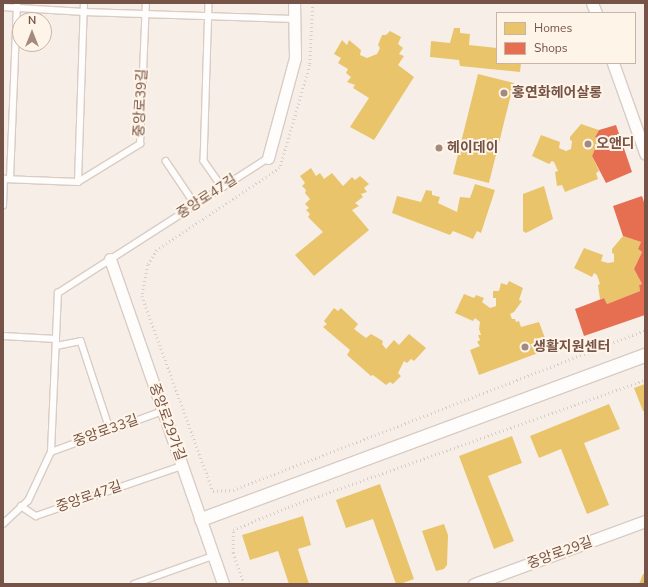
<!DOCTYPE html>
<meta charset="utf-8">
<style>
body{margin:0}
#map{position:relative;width:648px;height:587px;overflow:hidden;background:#f7efe7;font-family:"Nunito Sans","Noto Sans KR",sans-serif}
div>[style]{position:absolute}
.homes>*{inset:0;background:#e9c46a;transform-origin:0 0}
.shops>*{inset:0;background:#e76f51}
.path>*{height:2.5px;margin-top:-1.25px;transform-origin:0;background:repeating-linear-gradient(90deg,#d7cec9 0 1px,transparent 0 4px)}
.roads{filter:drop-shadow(1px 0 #d8ccc5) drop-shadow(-1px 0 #d8ccc5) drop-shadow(0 1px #d8ccc5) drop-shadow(0 -1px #d8ccc5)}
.service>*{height:5.5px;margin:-2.75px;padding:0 2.75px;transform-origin:2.75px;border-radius:2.75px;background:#fefdfb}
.minor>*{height:11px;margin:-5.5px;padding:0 5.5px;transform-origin:5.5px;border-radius:5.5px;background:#fefdfb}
.tertiary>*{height:13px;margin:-6.5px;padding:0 6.5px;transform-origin:6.5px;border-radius:6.5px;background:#fefdfb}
.dots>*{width:11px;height:11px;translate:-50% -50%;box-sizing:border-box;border:2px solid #fff4e8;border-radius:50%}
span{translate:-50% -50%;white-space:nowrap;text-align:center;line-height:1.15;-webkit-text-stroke:4px #fff4e8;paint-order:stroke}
.poi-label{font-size:14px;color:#755447;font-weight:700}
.left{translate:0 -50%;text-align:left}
.street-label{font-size:14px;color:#755447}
.frame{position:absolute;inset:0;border:4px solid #755447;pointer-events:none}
.legend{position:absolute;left:496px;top:12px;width:140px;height:52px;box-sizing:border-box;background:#fff4e8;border:1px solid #c8b4a8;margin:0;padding:5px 7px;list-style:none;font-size:12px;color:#755447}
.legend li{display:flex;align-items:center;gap:8px;height:20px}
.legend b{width:20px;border:1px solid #c8b4a8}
.north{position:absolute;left:12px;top:12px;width:40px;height:40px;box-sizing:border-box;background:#fff4e8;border:1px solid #c8b4a8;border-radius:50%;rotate:0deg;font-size:11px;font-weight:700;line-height:16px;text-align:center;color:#755447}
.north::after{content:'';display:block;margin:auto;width:14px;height:18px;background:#a28a7f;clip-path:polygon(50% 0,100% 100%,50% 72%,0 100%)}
</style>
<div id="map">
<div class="homes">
<i style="clip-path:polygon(454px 28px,460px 28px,460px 33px,470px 34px,469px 45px,497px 48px,497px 63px,521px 63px,520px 72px,460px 66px,459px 60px,430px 57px,431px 41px,450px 43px)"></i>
<i style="clip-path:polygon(390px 31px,401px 37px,398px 44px,403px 48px,399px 54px,404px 56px,398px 65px,414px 77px,374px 140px,350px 127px,369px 98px,353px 88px,355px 85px,347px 82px,351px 77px,346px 73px,348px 69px,338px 63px,341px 58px,334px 54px,342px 40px,347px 45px,349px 40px,361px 50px,360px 55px,367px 58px,377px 54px,380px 48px,378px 45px,382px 35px,386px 35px)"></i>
<i style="left:478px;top:74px;width:37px;height:103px;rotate:14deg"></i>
<i style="clip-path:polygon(581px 124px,599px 130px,595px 137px,599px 139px,592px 156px,599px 171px,596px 173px,598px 179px,565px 192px,562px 185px,557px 186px,555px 172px,558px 171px,554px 162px,552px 161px,549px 164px,532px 156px,541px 135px,560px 142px,559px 148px,566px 151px,571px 149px,572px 141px,570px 140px,570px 137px)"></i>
<i style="clip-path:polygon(311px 168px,316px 176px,320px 173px,324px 179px,332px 173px,343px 186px,352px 177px,355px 180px,360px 176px,369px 184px,364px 188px,367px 192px,361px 194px,363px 197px,355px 203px,359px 206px,352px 210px,369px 230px,314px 276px,295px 255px,323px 232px,308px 217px,310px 214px,306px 210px,309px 208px,305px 204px,310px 199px,305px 193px,306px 190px,302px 186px,305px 183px,300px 176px)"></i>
<i style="clip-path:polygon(475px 184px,495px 190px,481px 233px,477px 231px,473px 239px,453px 231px,450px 235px,392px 213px,397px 196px,421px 202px,426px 190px,432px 191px,432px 195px,440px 197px,438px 203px,457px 212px,460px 197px,470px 198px)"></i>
<i style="clip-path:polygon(544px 186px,553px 219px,526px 233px,523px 231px,523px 194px)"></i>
<i style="clip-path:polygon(623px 236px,641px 242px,638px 249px,642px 252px,634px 269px,642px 284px,639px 285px,640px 291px,607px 304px,604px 298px,600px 299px,598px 285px,600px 284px,597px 275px,594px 273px,592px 277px,574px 268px,584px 248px,603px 255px,601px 261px,608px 263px,614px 262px,614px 254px,612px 253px,612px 249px)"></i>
<i style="clip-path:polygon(509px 281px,523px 288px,519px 300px,522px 301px,514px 312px,510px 314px,512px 319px,515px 319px,516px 322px,519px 321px,521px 327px,539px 322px,549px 349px,479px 375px,470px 350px,480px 346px,477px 342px,480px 340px,478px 335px,481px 335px,479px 329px,480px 322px,475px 318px,473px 321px,455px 313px,464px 294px,474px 298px,476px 295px,484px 298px,482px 302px,490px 308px,496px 306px,496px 298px,493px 298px,493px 291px,499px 291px,501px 283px,507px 285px)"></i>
<i style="clip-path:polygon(334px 308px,338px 311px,341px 308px,358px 324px,354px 329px,366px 338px,371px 334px,383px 341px,382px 344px,386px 349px,394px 340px,399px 345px,409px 334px,426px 348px,414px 361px,411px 359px,407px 363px,404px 361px,398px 373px,401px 376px,393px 384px,390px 382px,386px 385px,373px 375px,371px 376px,347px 355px,350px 350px,323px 327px,327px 324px,324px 321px)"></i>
<i style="clip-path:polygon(645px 384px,645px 411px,643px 411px,634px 388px)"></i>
<i style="clip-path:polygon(609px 404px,620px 429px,584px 443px,609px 505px,587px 514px,561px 449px,539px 458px,530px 436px)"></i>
<i style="clip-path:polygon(512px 436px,522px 463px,488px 476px,514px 541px,494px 549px,459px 456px)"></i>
<i style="clip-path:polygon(380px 484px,414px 579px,400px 584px,396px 584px,373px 519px,346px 528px,336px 500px)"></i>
<i style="clip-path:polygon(303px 516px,311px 545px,298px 549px,309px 584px,289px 584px,278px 551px,250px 560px,242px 535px)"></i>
<i style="clip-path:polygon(444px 524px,448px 535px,447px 565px,444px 569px,436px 571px,422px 531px)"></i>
<i style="clip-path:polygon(643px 574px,645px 574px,645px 584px,639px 584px)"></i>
</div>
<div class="shops">
<i style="clip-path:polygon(616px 125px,632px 172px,606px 183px,592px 156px,599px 139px,595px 137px,599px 130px)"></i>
<i style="clip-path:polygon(642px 196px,645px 205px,645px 315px,584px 336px,575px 309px,604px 298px,607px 304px,640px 291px,639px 285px,642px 284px,634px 269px,642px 252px,638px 249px,641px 242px,623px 236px,613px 206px)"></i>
</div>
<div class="path">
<i style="left:313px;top:3px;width:62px;rotate:92.8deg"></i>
<i style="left:310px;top:65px;width:107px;rotate:106.2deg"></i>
<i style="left:280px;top:168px;width:148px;rotate:146.3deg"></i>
<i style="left:157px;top:250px;width:17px;rotate:121deg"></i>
<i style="left:148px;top:265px;width:32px;rotate:101deg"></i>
<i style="left:142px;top:296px;width:208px;rotate:70deg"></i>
<i style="left:213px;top:491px;width:20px;rotate:-3deg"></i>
<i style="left:233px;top:490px;width:442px;rotate:-21.2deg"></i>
<i style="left:244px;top:584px;width:33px;rotate:-110deg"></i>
<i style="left:233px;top:553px;width:23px;rotate:-90deg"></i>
<i style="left:233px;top:530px;width:60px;rotate:-22.7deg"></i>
<i style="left:288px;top:507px;width:379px;rotate:-19.6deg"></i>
</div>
<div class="roads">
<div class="service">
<i style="left:209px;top:3px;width:158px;rotate:91.8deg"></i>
<i style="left:204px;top:161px;width:32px;rotate:55deg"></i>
<i style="left:3px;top:7px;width:81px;rotate:3.5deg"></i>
<i style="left:84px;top:12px;width:210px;rotate:1.9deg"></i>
<i style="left:166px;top:161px;width:52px;rotate:56deg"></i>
<i style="left:3px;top:179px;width:75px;rotate:2.3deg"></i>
<i style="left:78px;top:182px;width:73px;rotate:-31.5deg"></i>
<i style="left:140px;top:144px;width:141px;rotate:-87.6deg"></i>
<i style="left:10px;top:179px;width:176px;rotate:-87.7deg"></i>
<i style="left:78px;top:182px;width:179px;rotate:-88.1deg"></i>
<i style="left:3px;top:206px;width:27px;rotate:-88deg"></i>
<i style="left:3px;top:336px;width:53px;rotate:3.2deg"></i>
<i style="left:56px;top:346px;width:25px;rotate:-11deg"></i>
<i style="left:81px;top:341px;width:93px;rotate:71.8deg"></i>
<i style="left:51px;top:452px;width:119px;rotate:-20.1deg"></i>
<i style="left:21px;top:506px;width:18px;rotate:34deg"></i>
<i style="left:36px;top:516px;width:154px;rotate:-18.9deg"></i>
<i style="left:3px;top:524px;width:34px;rotate:-43deg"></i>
<i style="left:28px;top:501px;width:54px;rotate:-64.9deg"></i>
<i style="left:51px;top:452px;width:159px;rotate:-87.5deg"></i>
<i style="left:58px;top:293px;width:250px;rotate:-32.7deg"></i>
<i style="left:134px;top:584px;width:84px;rotate:-19.5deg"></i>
</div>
<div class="minor">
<i style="left:592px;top:3px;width:11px;rotate:68deg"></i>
<i style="left:613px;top:63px;width:96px;rotate:70.4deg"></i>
<i style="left:268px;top:158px;width:104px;rotate:-74.9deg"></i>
<i style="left:295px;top:58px;width:55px;rotate:-91deg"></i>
<i style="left:110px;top:259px;width:344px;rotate:70.8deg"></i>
<i style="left:474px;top:584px;width:182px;rotate:-20.2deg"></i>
</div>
<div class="tertiary">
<i style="left:201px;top:519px;width:473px;rotate:-20.3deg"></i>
</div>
</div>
<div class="dots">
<i style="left:504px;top:93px;background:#a28a7f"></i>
<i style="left:588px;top:144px;background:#a28a7f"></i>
<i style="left:439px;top:148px;background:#a28a7f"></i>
<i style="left:525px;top:347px;background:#a28a7f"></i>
</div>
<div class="poi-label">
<span class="left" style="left:512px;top:93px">홍연화헤어살롱</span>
<span class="left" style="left:596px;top:144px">오앤디</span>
<span class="left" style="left:447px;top:148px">헤이데이</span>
<span class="left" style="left:533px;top:347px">생활지원센터</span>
</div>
<div class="street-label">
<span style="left:141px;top:103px;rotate:-87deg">중앙로39길</span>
<span style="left:207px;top:197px;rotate:-33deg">중앙로47길</span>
<span style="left:167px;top:422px;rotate:70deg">중앙로29가길</span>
<span style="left:106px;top:431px;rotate:-20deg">중앙로33길</span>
<span style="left:89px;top:497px;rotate:-19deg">중앙로47길</span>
<span style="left:560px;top:553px;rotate:-20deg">중앙로29길</span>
</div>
<div class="frame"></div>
<ul class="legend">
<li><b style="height:11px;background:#e9c46a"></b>Homes</li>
<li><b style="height:11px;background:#e76f51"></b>Shops</li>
</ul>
<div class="north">N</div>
</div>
